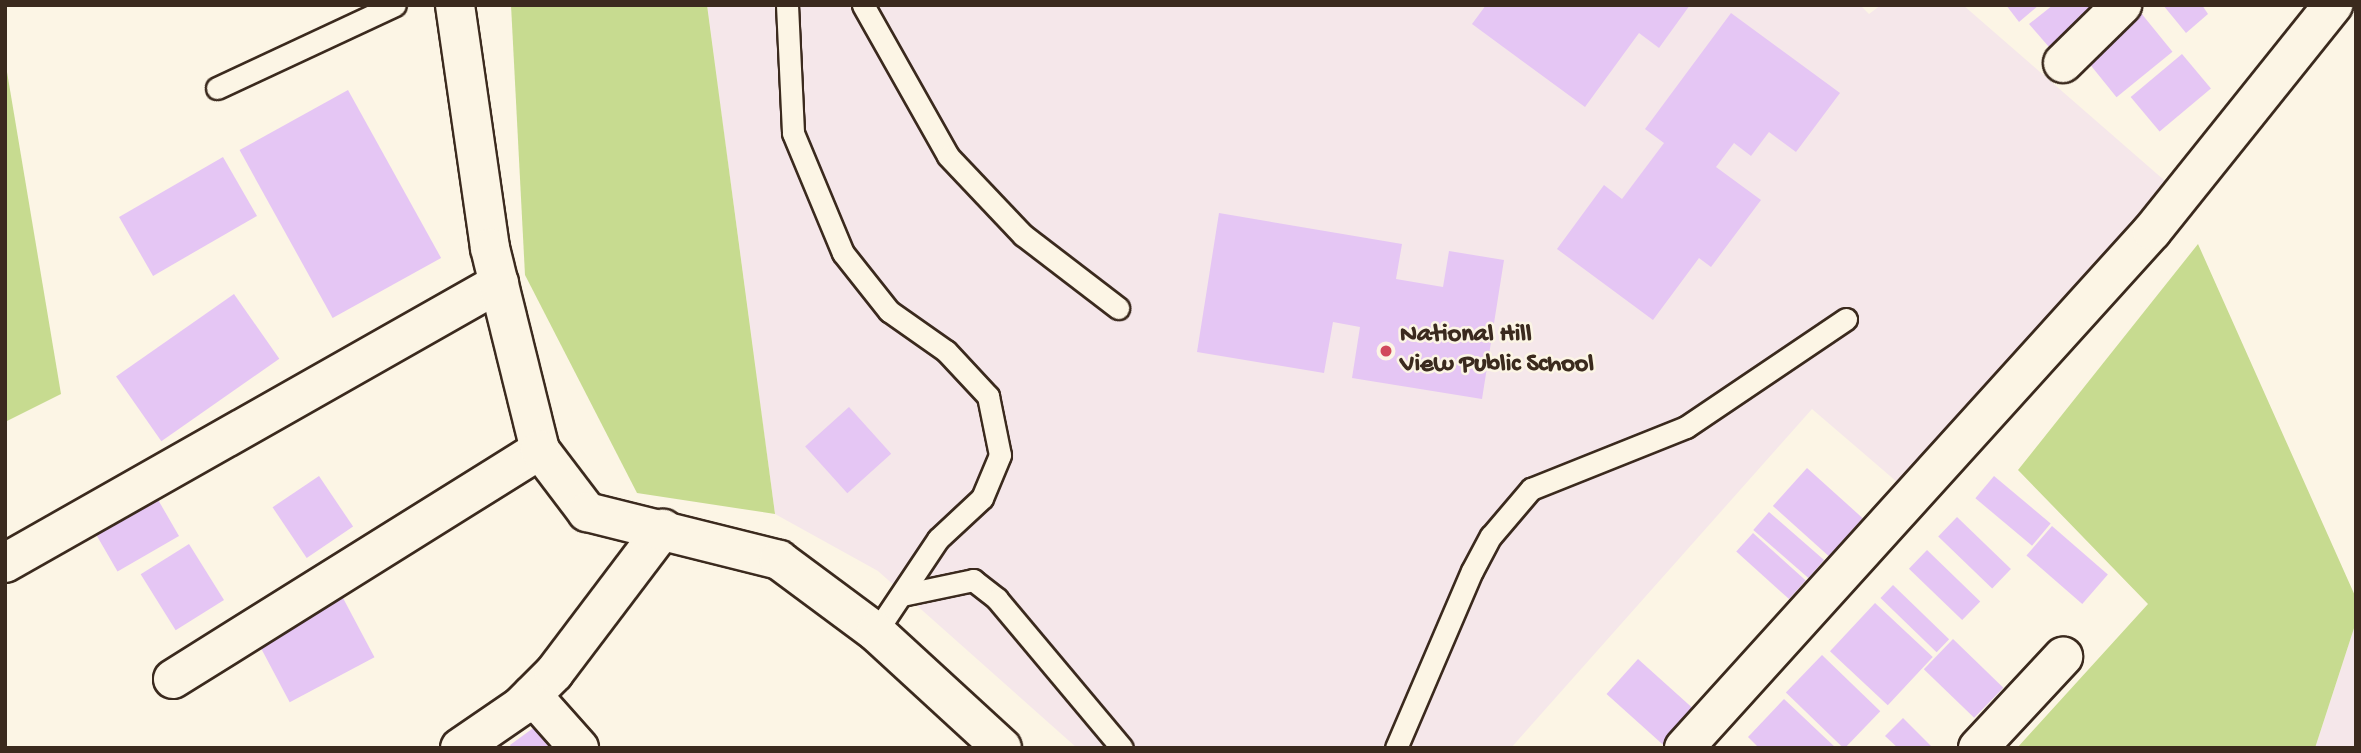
<!DOCTYPE html>
<style>
body{margin:0}
#map{position:relative;width:2361px;height:753px;overflow:hidden;background:#fcf5e5;font-family:"Gochi Hand",sans-serif}
div>[style]{position:absolute}
.built>*{inset:0;background:#f5e7ea}
.green>*{inset:0;background:#c7db90}
.building>*{inset:0;background:#e5c6f4;transform-origin:0 0}
.roads{filter:drop-shadow(2px 0 #3b2a1e) drop-shadow(-2px 0 #3b2a1e) drop-shadow(0 2px #3b2a1e) drop-shadow(0 -2px #3b2a1e)}
.service>*{height:21px;margin:-10.5px;padding:0 10.5px;transform-origin:10.5px;border-radius:10.5px;background:#fcf5e5}
.minor>*{height:38px;margin:-19px;padding:0 19px;transform-origin:19px;border-radius:19px;background:#fcf5e5}
.tertiary>*{height:38px;margin:-19px;padding:0 19px;transform-origin:19px;border-radius:19px;background:#fcf5e5}
.dots>*{width:19px;height:19px;translate:-50% -50%;box-sizing:border-box;border:4px solid #fcf5e5;border-radius:50%}
span{translate:-50% -50%;white-space:nowrap;text-align:center;line-height:1.15;-webkit-text-stroke:5px #fcf5e5;paint-order:stroke}
.poi-label{font-size:26px;color:#3b2a1e;font-weight:700}
.left{translate:0 -50%;text-align:left}
.frame{position:absolute;inset:0;border:7px solid #3b2a1e;pointer-events:none}
</style>
<div id="map">
<div class="built">
<i style="clip-path:polygon(707px 5px,1860px 5px,1869px 14px,1881px 5px,1963px 5px,2172px 187px,1897px 482px,1812px 409px,1511px 748px,1077px 748px,878px 571px,775px 514px)"></i>
<i style="clip-path:polygon(2356px 622px,2356px 748px,2315px 748px)"></i>
</div>
<div class="green">
<i style="clip-path:polygon(511px 5px,707px 5px,775px 514px,637px 493px,525px 275px)"></i>
<i style="clip-path:polygon(5px 60px,61px 394px,5px 422px)"></i>
<i style="clip-path:polygon(2198px 244px,2356px 598px,2356px 622px,2315px 748px,2017px 748px,2148px 604px,2018px 470px)"></i>
</div>
<div class="building">
<i style="clip-path:polygon(1486px 5px,1690px 5px,1659px 48px,1639px 33px,1585px 107px,1472px 24px)"></i>
<i style="clip-path:polygon(2006px 5px,2039px 5px,2019px 22px)"></i>
<i style="clip-path:polygon(2053px 5px,2099px 5px,2049px 47px,2029px 24px)"></i>
<i style="clip-path:polygon(2163px 5px,2202px 5px,2208px 14px,2186px 33px)"></i>
<i style="clip-path:polygon(1731px 13px,1840px 93px,1796px 152px,1769px 132px,1751px 156px,1734px 143px,1716px 167px,1761px 200px,1711px 267px,1699px 258px,1653px 320px,1557px 249px,1604px 185px,1622px 199px,1664px 143px,1645px 129px)"></i>
<i style="left:2141px;top:13px;width:50px;height:72px;rotate:51deg"></i>
<i style="left:2182px;top:54px;width:45px;height:67px;rotate:50deg"></i>
<i style="left:348px;top:90px;width:192px;height:124px;rotate:61deg"></i>
<i style="left:223px;top:157px;width:68px;height:120px;rotate:60deg"></i>
<i style="clip-path:polygon(1219px 213px,1402px 244px,1396px 279px,1443px 287px,1449px 251px,1504px 260px,1482px 399px,1352px 378px,1360px 327px,1333px 322px,1324px 373px,1197px 352px)"></i>
<i style="left:234px;top:294px;width:79px;height:144px;rotate:55deg"></i>
<i style="left:849px;top:407px;width:63px;height:59px;rotate:48deg"></i>
<i style="left:1807px;top:468px;width:75px;height:51px;rotate:42deg"></i>
<i style="left:319px;top:476px;width:61px;height:56px;rotate:56deg"></i>
<i style="left:1994px;top:476px;width:74px;height:29px;rotate:40deg"></i>
<i style="left:157px;top:498px;width:44px;height:71px;rotate:60deg"></i>
<i style="left:1769px;top:512px;width:73px;height:24px;rotate:41deg"></i>
<i style="left:1957px;top:517px;width:75px;height:27px;rotate:44deg"></i>
<i style="left:2052px;top:526px;width:74px;height:39px;rotate:41deg"></i>
<i style="left:1753px;top:533px;width:71px;height:25px;rotate:42deg"></i>
<i style="left:189px;top:544px;width:66px;height:57px;rotate:58deg"></i>
<i style="left:1927px;top:550px;width:74px;height:26px;rotate:44deg"></i>
<i style="left:1893px;top:585px;width:78px;height:18px;rotate:44deg"></i>
<i style="left:343px;top:598px;width:67px;height:96px;rotate:62deg"></i>
<i style="left:1875px;top:603px;width:79px;height:66px;rotate:43deg"></i>
<i style="left:1953px;top:639px;width:70px;height:42px;rotate:44deg"></i>
<i style="left:1822px;top:655px;width:81px;height:52px;rotate:44deg"></i>
<i style="left:1638px;top:659px;width:76px;height:47px;rotate:42deg"></i>
<i style="clip-path:polygon(1784px 699px,1836px 748px,1759px 748px,1748px 737px)"></i>
<i style="clip-path:polygon(547px 718px,570px 748px,512px 748px,510px 745px)"></i>
<i style="clip-path:polygon(1903px 718px,1933px 748px,1898px 748px,1885px 736px)"></i>
</div>
<div class="roads">
<div class="service">
<i style="left:787px;top:5px;width:128px;rotate:87.3deg"></i>
<i style="left:793px;top:133px;width:130px;rotate:67.4deg"></i>
<i style="left:843px;top:253px;width:74px;rotate:51.6deg"></i>
<i style="left:889px;top:311px;width:70px;rotate:35.1deg"></i>
<i style="left:946px;top:351px;width:62px;rotate:47deg"></i>
<i style="left:988px;top:396px;width:60px;rotate:78.5deg"></i>
<i style="left:1000px;top:455px;width:47px;rotate:112.7deg"></i>
<i style="left:982px;top:498px;width:60px;rotate:137deg"></i>
<i style="left:938px;top:539px;width:112px;rotate:123.7deg"></i>
<i style="left:863px;top:5px;width:173px;rotate:60.6deg"></i>
<i style="left:948px;top:156px;width:109px;rotate:46.5deg"></i>
<i style="left:1023px;top:235px;width:120px;rotate:37.5deg"></i>
<i style="left:217px;top:88px;width:196px;rotate:-25deg"></i>
<i style="left:902px;top:595px;width:73px;rotate:-11.9deg"></i>
<i style="left:973px;top:580px;width:31px;rotate:38deg"></i>
<i style="left:997px;top:599px;width:194px;rotate:50deg"></i>
<i style="left:1396px;top:748px;width:193px;rotate:-66.8deg"></i>
<i style="left:1472px;top:571px;width:40px;rotate:-62deg"></i>
<i style="left:1491px;top:536px;width:62px;rotate:-49.6deg"></i>
<i style="left:1531px;top:489px;width:167px;rotate:-21.8deg"></i>
<i style="left:1686px;top:427px;width:193px;rotate:-34deg"></i>
</div>
<div class="minor">
<i style="left:2063px;top:63px;width:83px;rotate:-44.5deg"></i>
<i style="left:5px;top:563px;width:568px;rotate:-29.54deg"></i>
<i style="left:173px;top:679px;width:433px;rotate:-32deg"></i>
<i style="left:532px;top:695px;width:71px;rotate:48.4deg"></i>
<i style="left:460px;top:748px;width:74px;rotate:-34.5deg"></i>
<i style="left:521px;top:706px;width:47px;rotate:-45deg"></i>
<i style="left:554px;top:673px;width:181px;rotate:-52.9deg"></i>
<i style="left:1684px;top:748px;width:697px;rotate:-47.85deg"></i>
<i style="left:2152px;top:231px;width:290px;rotate:-51.3deg"></i>
<i style="left:1978px;top:748px;width:125px;rotate:-47deg"></i>
</div>
<div class="tertiary">
<i style="left:455px;top:5px;width:246px;rotate:81.8deg"></i>
<i style="left:490px;top:248px;width:208px;rotate:76.1deg"></i>
<i style="left:540px;top:450px;width:78px;rotate:52.8deg"></i>
<i style="left:587px;top:512px;width:198px;rotate:14deg"></i>
<i style="left:779px;top:560px;width:121px;rotate:36.6deg"></i>
<i style="left:876px;top:632px;width:171px;rotate:42.6deg"></i>
</div>
</div>
<div class="dots">
<i style="left:1386px;top:351px;background:#d1495b"></i>
</div>
<div class="poi-label">
<span class="left" style="left:1400px;top:351px">National Hill<br>View Public School</span>
</div>
<div class="frame"></div>
</div>
